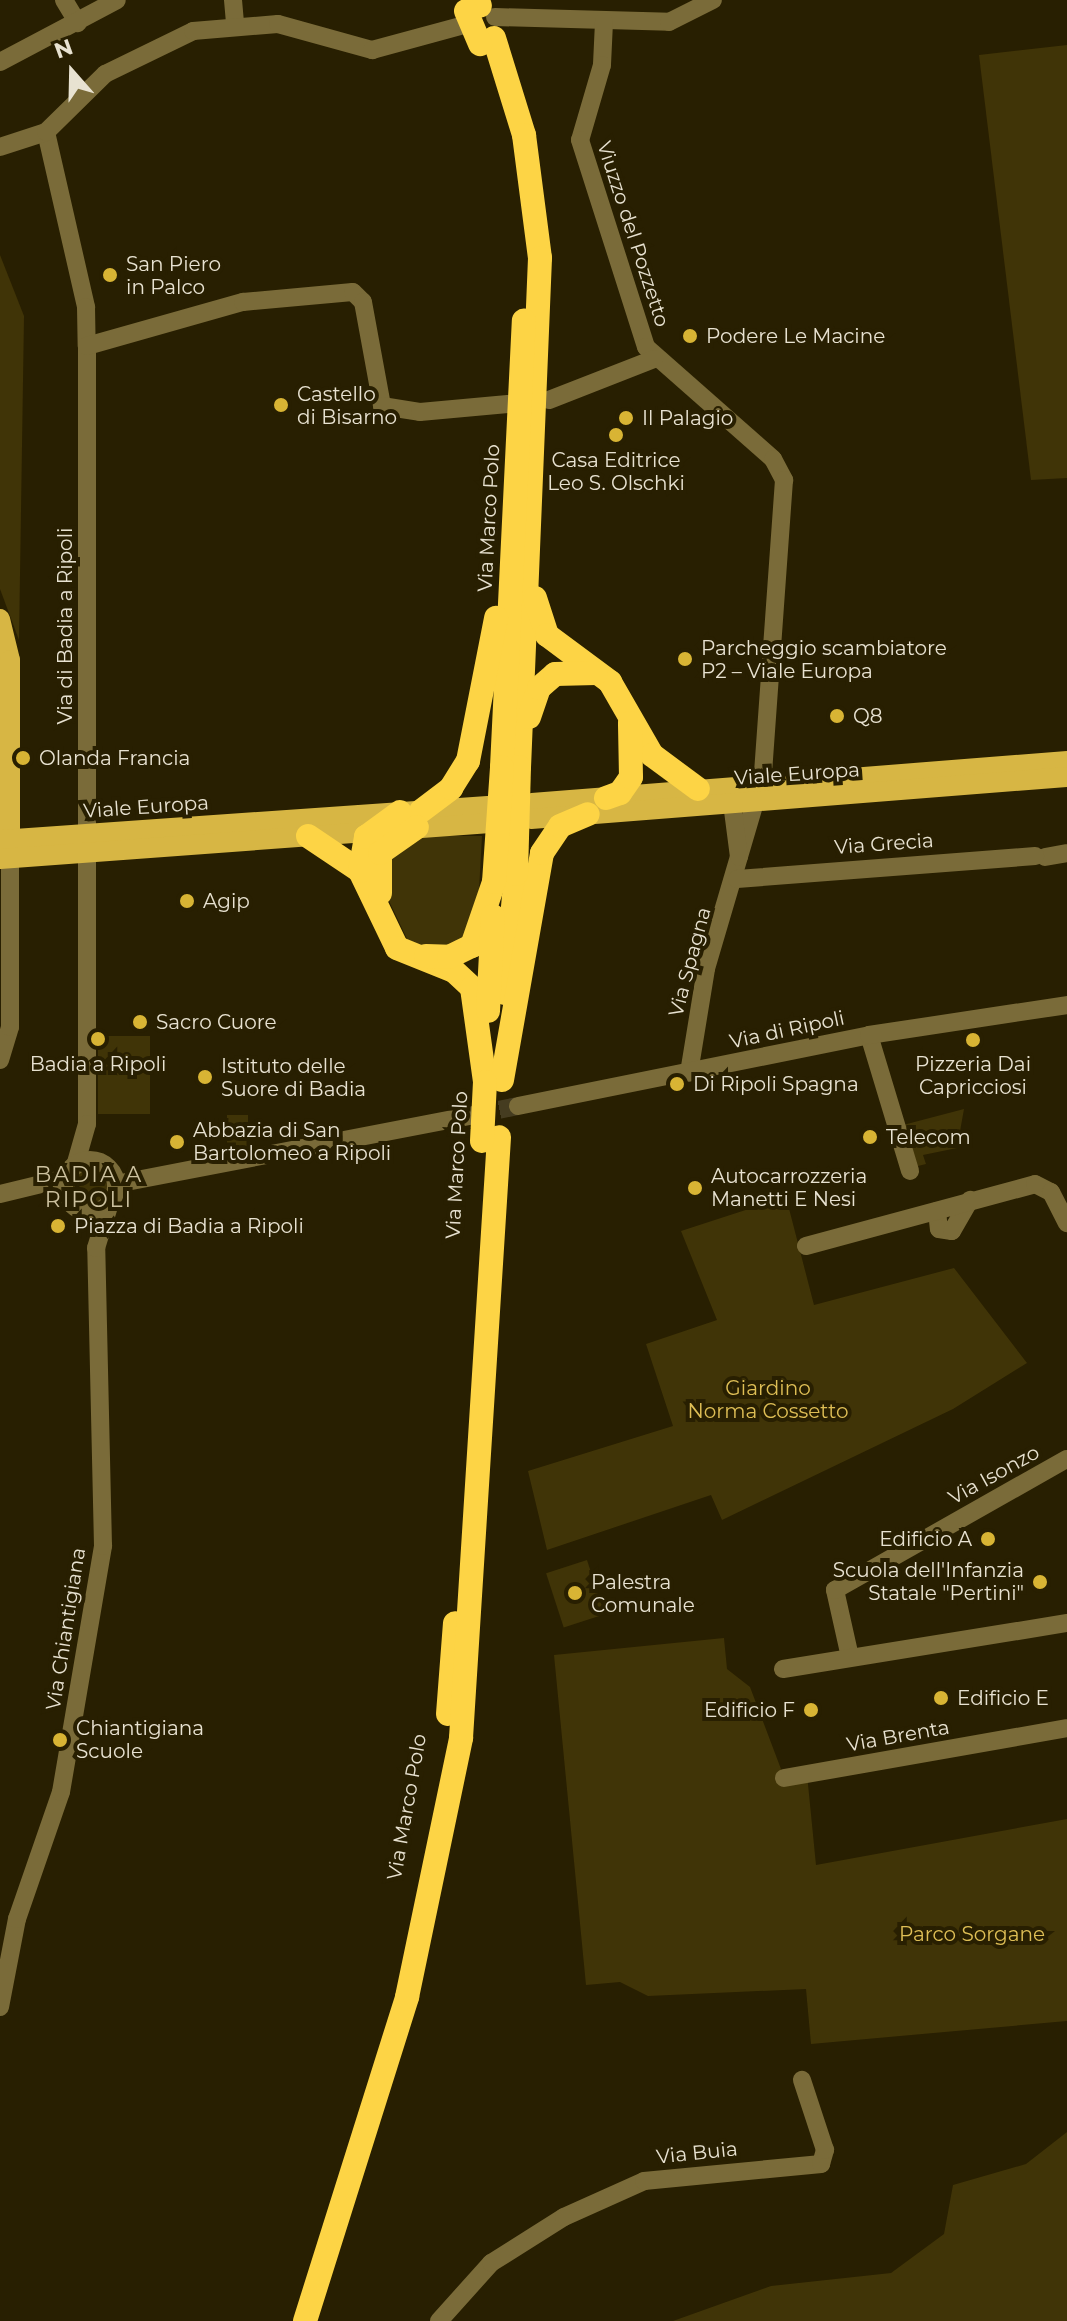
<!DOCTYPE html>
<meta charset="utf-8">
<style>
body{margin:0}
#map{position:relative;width:1067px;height:2321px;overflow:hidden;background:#281f01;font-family:Montserrat,sans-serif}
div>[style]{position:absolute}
.green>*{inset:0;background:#403407;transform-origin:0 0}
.round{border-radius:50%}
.minor-tunnel>*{height:18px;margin-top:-9px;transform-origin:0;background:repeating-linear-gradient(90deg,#453c20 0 18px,transparent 0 27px)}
.minor>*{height:18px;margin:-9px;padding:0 9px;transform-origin:9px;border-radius:9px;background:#7a6b39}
.minor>.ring{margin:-9px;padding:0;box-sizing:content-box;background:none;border:18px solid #7a6b39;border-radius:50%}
.major>*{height:20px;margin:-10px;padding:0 10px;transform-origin:10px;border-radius:10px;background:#d7b644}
.highway>*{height:24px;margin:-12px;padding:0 12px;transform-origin:12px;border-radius:12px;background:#fdd445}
.highway-bridge>*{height:24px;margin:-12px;padding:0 12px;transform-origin:12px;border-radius:12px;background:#fdd445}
.dots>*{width:22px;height:22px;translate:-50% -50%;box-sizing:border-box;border:4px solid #281f01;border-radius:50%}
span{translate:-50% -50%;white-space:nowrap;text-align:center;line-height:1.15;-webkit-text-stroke:8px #281f01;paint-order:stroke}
.street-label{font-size:20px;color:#e8e2d1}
.poi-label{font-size:20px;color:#e8e2d1}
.left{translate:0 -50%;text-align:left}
.right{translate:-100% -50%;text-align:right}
.park-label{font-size:20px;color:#debe55}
.neighbourhood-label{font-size:22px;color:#ccc19f;letter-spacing:2px}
.north{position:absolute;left:32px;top:32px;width:80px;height:80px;-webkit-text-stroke:6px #281f01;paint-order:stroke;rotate:340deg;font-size:22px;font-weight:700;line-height:32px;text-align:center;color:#e8e2d1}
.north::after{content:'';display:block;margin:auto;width:28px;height:36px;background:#e8e2d1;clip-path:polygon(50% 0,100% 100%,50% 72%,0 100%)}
</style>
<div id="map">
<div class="green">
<i style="clip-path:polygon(1067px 45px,1067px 478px,1031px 480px,979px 55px)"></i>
<i style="clip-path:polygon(0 255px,24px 316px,19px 640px,0 589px)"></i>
<i style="clip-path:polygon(427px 836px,482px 836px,477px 927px,445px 953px,409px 943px,381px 884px,385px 859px,404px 842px)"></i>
<i style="left:98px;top:1036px;width:52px;height:78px"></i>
<i style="clip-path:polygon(964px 1109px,957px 1148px,923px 1155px,926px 1164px,914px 1167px,903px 1125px)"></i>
<i style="left:227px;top:1115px;width:21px;height:38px"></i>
<i class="round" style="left:73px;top:1169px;width:34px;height:34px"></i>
<i style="clip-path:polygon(786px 1197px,814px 1305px,954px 1268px,1027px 1363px,953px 1409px,722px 1520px,711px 1495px,547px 1550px,528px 1471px,673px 1426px,646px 1344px,717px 1320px,681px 1231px)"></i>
<i style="left:587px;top:1560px;width:57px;height:43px;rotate:72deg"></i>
<i style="clip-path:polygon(724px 1638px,727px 1669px,750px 1687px,784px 1777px,807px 1774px,816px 1865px,1067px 1819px,1067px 2021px,811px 2044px,806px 1989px,648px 1996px,620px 1982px,586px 1985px,554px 1655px)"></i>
<i style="clip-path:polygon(1067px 2132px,1067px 2321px,673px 2321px,771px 2286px,891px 2273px,944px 2234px,953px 2185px,1026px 2164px)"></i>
</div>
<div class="minor-tunnel">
<i style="left:473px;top:1115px;width:46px;rotate:-11.3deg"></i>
</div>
<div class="minor">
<i style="left:64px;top:0;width:27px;rotate:59deg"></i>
<i style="left:233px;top:0;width:24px;rotate:85deg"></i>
<i style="left:495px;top:17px;width:174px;rotate:1.6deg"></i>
<i style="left:669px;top:22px;width:49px;rotate:-26.6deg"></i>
<i style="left:604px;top:22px;width:43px;rotate:92.7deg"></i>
<i style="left:602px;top:65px;width:78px;rotate:106.3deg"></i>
<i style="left:580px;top:140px;width:217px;rotate:72.3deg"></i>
<i style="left:646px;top:347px;width:169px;rotate:41.4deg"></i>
<i style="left:773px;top:459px;width:24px;rotate:62deg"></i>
<i style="left:784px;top:480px;width:296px;rotate:94.1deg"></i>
<i style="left:763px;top:775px;width:202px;rotate:106.4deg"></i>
<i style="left:706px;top:969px;width:105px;rotate:99.3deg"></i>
<i style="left:0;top:62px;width:132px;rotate:-27.9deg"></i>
<i style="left:46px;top:132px;width:180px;rotate:77.1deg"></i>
<i style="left:86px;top:307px;width:39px;rotate:89deg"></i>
<i style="left:87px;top:346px;width:778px;rotate:90deg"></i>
<i style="left:87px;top:1124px;width:44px;rotate:105.9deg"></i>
<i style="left:0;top:147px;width:48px;rotate:-18.1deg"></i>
<i style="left:46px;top:132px;width:83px;rotate:-44.5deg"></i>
<i style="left:105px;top:74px;width:98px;rotate:-26deg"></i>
<i style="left:193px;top:31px;width:85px;rotate:-4.7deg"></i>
<i style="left:278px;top:24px;width:98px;rotate:15.5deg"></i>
<i style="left:372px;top:50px;width:95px;rotate:-15.2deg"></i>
<i style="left:87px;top:346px;width:162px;rotate:-15.8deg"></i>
<i style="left:243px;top:302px;width:110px;rotate:-5.2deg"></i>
<i style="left:353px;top:292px;width:14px;rotate:45deg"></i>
<i style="left:363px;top:302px;width:106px;rotate:79.6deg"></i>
<i style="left:382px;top:406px;width:38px;rotate:9deg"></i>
<i style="left:420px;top:412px;width:88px;rotate:-5.2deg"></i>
<i style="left:549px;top:400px;width:113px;rotate:-21.3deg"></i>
<i style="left:732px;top:803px;width:54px;rotate:82.6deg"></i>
<i style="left:1045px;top:857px;width:22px;rotate:-10deg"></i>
<i style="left:737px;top:879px;width:299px;rotate:-4.4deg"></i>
<i style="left:869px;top:1035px;width:142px;rotate:73.2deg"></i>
<i style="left:0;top:1060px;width:34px;rotate:-73deg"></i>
<i style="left:10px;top:1027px;width:168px;rotate:-90deg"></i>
<i style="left:518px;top:1106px;width:358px;rotate:-11.4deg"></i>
<i style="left:869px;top:1035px;width:200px;rotate:-8.6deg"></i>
<i class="ring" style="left:64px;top:1160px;width:34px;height:34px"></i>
<i style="left:116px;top:1184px;width:364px;rotate:-10.9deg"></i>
<i style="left:0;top:1194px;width:68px;rotate:-13.6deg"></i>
<i style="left:937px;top:1211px;width:18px;rotate:84deg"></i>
<i style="left:939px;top:1229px;width:13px;rotate:9deg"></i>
<i style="left:952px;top:1231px;width:36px;rotate:-60deg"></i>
<i style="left:806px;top:1246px;width:237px;rotate:-15.1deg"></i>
<i style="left:1035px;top:1184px;width:18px;rotate:27deg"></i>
<i style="left:1051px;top:1192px;width:35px;rotate:63deg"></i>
<i style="left:850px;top:1657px;width:69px;rotate:-102.6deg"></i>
<i style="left:835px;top:1590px;width:266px;rotate:-29.5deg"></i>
<i style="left:783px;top:1669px;width:288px;rotate:-9.2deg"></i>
<i style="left:784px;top:1778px;width:287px;rotate:-10deg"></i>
<i style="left:0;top:2007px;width:90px;rotate:-79.1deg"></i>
<i style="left:17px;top:1919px;width:134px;rotate:-70.9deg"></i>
<i style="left:61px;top:1792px;width:250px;rotate:-80.3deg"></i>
<i style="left:103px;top:1546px;width:298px;rotate:-91.3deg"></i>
<i style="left:96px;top:1248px;width:47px;rotate:-72.7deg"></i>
<i style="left:439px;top:2321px;width:78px;rotate:-48.1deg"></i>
<i style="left:491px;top:2263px;width:86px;rotate:-32.2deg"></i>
<i style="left:564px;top:2217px;width:88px;rotate:-24.2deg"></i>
<i style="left:644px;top:2181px;width:178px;rotate:-5.5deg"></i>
<i style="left:821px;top:2164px;width:15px;rotate:-74deg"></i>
<i style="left:825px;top:2150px;width:74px;rotate:-108.2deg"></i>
</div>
<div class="major">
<i style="left:0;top:619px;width:42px;rotate:76.3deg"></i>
<i style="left:10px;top:660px;width:193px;rotate:90deg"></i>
<i style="left:532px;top:803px;width:537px;rotate:-4.49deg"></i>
<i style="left:531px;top:819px;width:538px;rotate:-4.48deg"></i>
<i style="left:0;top:840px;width:489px;rotate:-4deg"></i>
<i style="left:0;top:859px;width:488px;rotate:-4.2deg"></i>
</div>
<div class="highway">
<i style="left:478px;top:0;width:6px;rotate:72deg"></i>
<i style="left:494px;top:38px;width:102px;rotate:72.8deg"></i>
<i style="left:524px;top:135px;width:124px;rotate:82.6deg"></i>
<i style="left:540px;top:258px;width:509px;rotate:92.36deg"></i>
<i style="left:535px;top:598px;width:39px;rotate:72deg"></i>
<i style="left:547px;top:635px;width:79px;rotate:36.7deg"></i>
<i style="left:610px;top:682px;width:84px;rotate:60.1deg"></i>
<i style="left:652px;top:755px;width:57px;rotate:36.5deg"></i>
<i style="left:529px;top:717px;width:31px;rotate:-71deg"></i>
<i style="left:539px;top:688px;width:21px;rotate:-41deg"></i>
<i style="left:555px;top:674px;width:41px;rotate:-1.4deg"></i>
<i style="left:502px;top:767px;width:447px;rotate:-87.2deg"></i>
<i style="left:606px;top:798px;width:15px;rotate:-20deg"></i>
<i style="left:620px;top:793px;width:19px;rotate:-55deg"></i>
<i style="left:631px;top:777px;width:54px;rotate:-91.1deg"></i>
<i style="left:421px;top:811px;width:38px;rotate:-37deg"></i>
<i style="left:451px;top:788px;width:32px;rotate:-58deg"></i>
<i style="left:468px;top:761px;width:146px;rotate:-78.9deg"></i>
<i style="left:308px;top:836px;width:63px;rotate:33.9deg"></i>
<i style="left:360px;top:871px;width:85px;rotate:64.3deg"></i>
<i style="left:397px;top:948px;width:61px;rotate:22deg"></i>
<i style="left:454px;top:971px;width:25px;rotate:43deg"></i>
<i style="left:472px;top:988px;width:95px;rotate:82.1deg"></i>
<i style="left:360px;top:871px;width:35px;rotate:-80deg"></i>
<i style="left:366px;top:837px;width:42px;rotate:-36.3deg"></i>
<i style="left:380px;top:893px;width:40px;rotate:-90deg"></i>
<i style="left:380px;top:853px;width:45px;rotate:-35.1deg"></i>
<i style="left:426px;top:956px;width:23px;rotate:2deg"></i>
<i style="left:449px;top:957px;width:25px;rotate:-26deg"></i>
<i style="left:472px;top:946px;width:68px;rotate:-71deg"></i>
<i style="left:505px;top:993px;width:120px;rotate:-84.7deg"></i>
<i style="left:488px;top:1011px;width:95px;rotate:-87deg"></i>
<i style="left:502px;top:1080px;width:230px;rotate:-80deg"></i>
<i style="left:542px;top:853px;width:32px;rotate:-56deg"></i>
<i style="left:560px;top:826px;width:30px;rotate:-23deg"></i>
<i style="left:448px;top:1714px;width:91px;rotate:-85.6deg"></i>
<i style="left:305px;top:2321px;width:340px;rotate:-72.5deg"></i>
<i style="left:407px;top:1997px;width:265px;rotate:-78.2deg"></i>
<i style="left:461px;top:1738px;width:602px;rotate:-86.38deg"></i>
</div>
<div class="highway-bridge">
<i style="left:466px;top:11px;width:36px;rotate:67deg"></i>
<i style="left:516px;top:874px;width:107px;rotate:-88.4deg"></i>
<i style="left:494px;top:882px;width:115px;rotate:-86deg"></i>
<i style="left:482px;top:1141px;width:59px;rotate:-87.1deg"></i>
</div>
<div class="dots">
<i style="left:110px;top:275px;background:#d8b434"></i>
<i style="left:690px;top:336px;background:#d8b434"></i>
<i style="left:281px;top:405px;background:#d8b434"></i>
<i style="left:626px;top:418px;background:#d8b434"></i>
<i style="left:616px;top:435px;background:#d8b434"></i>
<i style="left:685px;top:659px;background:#d8b434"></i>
<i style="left:837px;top:716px;background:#d8b434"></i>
<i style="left:23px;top:758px;background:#d8b434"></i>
<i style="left:187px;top:901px;background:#d8b434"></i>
<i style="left:140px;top:1022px;background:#d8b434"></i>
<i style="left:98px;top:1039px;background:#d8b434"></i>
<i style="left:973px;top:1040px;background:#d8b434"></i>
<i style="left:205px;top:1077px;background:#d8b434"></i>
<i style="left:677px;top:1084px;background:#d8b434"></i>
<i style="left:870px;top:1137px;background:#d8b434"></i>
<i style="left:177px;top:1142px;background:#d8b434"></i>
<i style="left:695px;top:1188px;background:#d8b434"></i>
<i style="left:58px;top:1226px;background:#d8b434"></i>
<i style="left:988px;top:1539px;background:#d8b434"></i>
<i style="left:1040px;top:1582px;background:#d8b434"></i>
<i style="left:575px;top:1593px;background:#d8b434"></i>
<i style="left:941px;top:1698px;background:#d8b434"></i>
<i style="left:811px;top:1710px;background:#d8b434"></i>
<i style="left:60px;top:1740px;background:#d8b434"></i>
</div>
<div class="street-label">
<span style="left:633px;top:234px;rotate:72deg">Viuzzo del Pozzetto</span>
<span style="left:489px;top:518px;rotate:-87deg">Via Marco Polo</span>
<span style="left:65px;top:626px;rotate:-90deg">Via di Badia a Ripoli</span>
<span style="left:797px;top:774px;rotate:-4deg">Viale Europa</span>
<span style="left:146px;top:807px;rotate:-4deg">Viale Europa</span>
<span style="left:884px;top:844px;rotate:-4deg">Via Grecia</span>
<span style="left:690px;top:962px;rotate:-75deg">Via Spagna</span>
<span style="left:787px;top:1030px;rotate:-12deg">Via di Ripoli</span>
<span style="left:457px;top:1165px;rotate:-87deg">Via Marco Polo</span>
<span style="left:994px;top:1475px;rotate:-29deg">Via Isonzo</span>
<span style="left:66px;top:1629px;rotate:-81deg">Via Chiantigiana</span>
<span style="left:898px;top:1736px;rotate:-10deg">Via Brenta</span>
<span style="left:407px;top:1807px;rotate:-80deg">Via Marco Polo</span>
<span style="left:697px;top:2153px;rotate:-6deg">Via Buia</span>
</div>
<div class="poi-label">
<span class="left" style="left:126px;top:276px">San Piero<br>in Palco</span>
<span class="left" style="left:706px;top:336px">Podere Le Macine</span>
<span class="left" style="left:297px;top:406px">Castello<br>di Bisarno</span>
<span class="left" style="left:642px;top:418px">Il Palagio</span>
<span style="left:616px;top:472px">Casa Editrice<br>Leo S. Olschki</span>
<span class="left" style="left:701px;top:660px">Parcheggio scambiatore<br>P2 – Viale Europa</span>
<span class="left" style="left:853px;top:716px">Q8</span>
<span class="left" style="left:39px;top:758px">Olanda Francia</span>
<span class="left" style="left:203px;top:901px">Agip</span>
<span class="left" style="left:156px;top:1022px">Sacro Cuore</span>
<span style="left:98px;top:1064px">Badia a Ripoli</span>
<span style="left:973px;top:1076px">Pizzeria Dai<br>Capricciosi</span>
<span class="left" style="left:221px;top:1078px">Istituto delle<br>Suore di Badia</span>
<span class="left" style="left:693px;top:1084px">Di Ripoli Spagna</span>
<span class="left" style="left:193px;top:1142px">Abbazia di San<br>Bartolomeo a Ripoli</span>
<span class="left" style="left:886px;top:1137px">Telecom</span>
<span class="left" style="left:711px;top:1188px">Autocarrozzeria<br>Manetti E Nesi</span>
<span class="left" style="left:74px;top:1226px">Piazza di Badia a Ripoli</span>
<span class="right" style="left:972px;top:1539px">Edificio A</span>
<span class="right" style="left:1024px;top:1582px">Scuola dell'Infanzia<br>Statale "Pertini"</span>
<span class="left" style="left:591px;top:1594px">Palestra<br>Comunale</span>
<span class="left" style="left:957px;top:1698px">Edificio E</span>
<span class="right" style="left:795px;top:1710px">Edificio F</span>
<span class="left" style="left:76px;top:1740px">Chiantigiana<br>Scuole</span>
</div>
<div class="park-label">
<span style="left:768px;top:1400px">Giardino<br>Norma Cossetto</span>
<span style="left:972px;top:1934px">Parco Sorgane</span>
</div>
<div class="neighbourhood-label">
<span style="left:89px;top:1187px">BADIA A<br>RIPOLI</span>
</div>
<div class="north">N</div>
</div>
